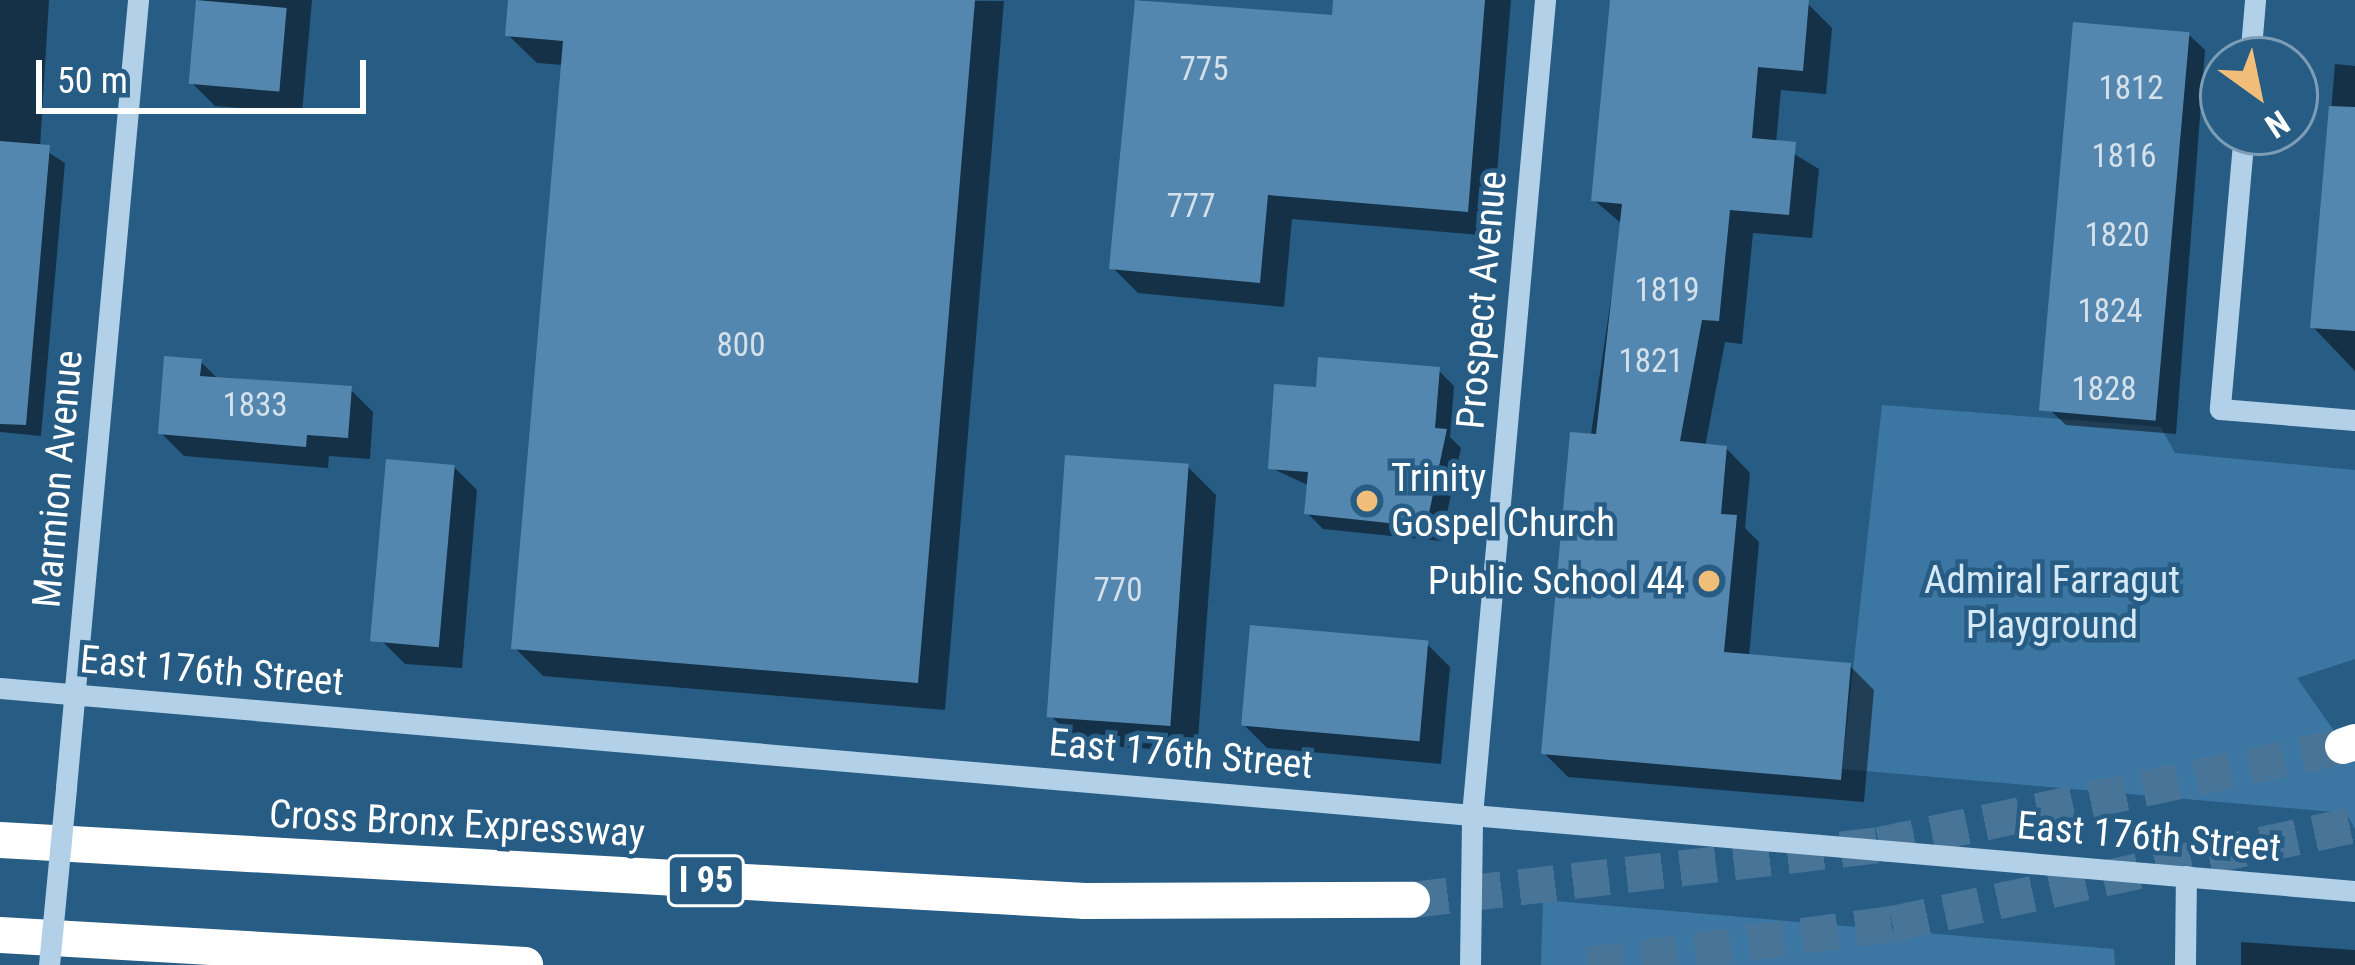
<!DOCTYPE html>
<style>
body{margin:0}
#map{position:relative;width:2355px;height:965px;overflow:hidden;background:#275c85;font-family:"Roboto Condensed",sans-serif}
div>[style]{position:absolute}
.green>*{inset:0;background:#3c76a2}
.shadow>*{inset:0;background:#0007}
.building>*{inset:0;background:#5487af;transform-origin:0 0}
.highway-tunnel>*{height:36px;margin-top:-18px;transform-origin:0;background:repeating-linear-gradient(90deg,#477497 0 36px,transparent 0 54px)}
.minor>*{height:21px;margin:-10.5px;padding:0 10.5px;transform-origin:10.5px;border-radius:10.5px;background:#b2d1e8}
.highway>*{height:36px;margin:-18px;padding:0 18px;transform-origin:18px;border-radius:18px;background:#fff}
.minor-bridge>*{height:21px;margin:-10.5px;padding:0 10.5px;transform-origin:10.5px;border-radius:10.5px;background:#b2d1e8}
.dots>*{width:33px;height:33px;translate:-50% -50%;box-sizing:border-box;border:6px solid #275c85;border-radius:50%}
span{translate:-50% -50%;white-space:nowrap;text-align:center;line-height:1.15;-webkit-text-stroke:9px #275c85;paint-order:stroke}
.number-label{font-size:33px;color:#d4e1eb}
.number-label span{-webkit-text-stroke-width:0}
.shield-label span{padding:3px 9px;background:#275c85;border:3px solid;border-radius:9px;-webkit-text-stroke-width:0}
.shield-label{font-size:36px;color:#fff;font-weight:700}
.street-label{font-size:39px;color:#fff}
.poi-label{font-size:39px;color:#fff}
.left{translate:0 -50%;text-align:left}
.right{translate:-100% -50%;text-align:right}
.park-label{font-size:39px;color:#d5e8f6}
.north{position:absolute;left:2199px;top:36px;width:120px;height:120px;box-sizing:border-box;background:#275c85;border:3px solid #7d9db6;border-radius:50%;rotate:147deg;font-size:33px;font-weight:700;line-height:48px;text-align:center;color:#fff}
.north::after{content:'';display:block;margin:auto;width:42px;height:54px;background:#f0be78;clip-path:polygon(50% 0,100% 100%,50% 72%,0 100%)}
.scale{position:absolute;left:36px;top:60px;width:330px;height:54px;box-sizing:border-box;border:6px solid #fff;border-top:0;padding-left:15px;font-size:36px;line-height:42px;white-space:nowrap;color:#fff;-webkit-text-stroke:9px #275c85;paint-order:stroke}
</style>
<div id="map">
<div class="green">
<i style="clip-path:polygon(1882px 405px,2161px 427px,2175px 453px,2355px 470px,2355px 659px,2297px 678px,2355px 761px,2355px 829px,2346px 813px,1842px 769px)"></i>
<i style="clip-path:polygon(1543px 900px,2114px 949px,2115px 965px,1541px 965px)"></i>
</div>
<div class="shadow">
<i style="clip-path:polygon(0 0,49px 0,40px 147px,65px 163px,41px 436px,0 432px)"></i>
<i style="clip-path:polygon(199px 0,312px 0,302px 113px,215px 106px,192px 83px)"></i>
<i style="clip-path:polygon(511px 0,1004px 1px,945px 710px,543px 676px,515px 648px,563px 65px,537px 63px,508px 35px)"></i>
<i style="clip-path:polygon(1138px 0,1335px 18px,1336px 0,1511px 0,1492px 236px,1292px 219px,1284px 307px,1138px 293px,1113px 268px)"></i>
<i style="clip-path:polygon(1613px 0,1808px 4px,1832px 28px,1826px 94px,1781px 90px,1776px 143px,1819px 169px,1812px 238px,1753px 233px,1742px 344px,1725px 342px,1705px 447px,1726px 448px,1750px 473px,1745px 528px,1759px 542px,1749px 657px,1850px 666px,1874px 690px,1864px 802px,1568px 777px,1544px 753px,1622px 224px,1594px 200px)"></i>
<i style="clip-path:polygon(2189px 35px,2205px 50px,2176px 434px,2066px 425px,2050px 410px)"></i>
<i style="clip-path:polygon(2335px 64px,2355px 66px,2355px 371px,2313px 327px)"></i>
<i style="clip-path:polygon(201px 362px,219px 380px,350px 389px,373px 412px,370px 459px,329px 456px,328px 468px,184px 456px,161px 433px)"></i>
<i style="clip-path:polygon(1438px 370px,1454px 386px,1450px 437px,1461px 448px,1441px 541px,1323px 529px,1307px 513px,1310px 486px,1271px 468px,1319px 391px)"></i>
<i style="clip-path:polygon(454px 467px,477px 490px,462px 668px,405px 664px,382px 641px)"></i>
<i style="clip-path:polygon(1188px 467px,1216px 495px,1197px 752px,1078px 744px,1050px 715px)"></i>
<i style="clip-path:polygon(1427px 644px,1450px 667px,1441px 764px,1267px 748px,1244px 725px)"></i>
<i style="clip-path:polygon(2241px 942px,2355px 950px,2355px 965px,2241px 965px)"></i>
</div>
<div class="building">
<i style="left:196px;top:0;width:91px;height:84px;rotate:5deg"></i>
<i style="clip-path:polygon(508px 0,975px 0,918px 683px,511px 649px,563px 41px,505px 36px)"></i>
<i style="clip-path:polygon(1135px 0,1332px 15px,1333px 0,1485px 0,1468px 212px,1268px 195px,1260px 283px,1109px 269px)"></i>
<i style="clip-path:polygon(1610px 0,1809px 0,1803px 71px,1758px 67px,1752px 138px,1796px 142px,1789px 215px,1730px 210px,1719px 321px,1702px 320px,1680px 441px,1727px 446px,1721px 514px,1737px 515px,1724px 652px,1851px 663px,1841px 780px,1541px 754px,1570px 432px,1596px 434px,1622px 204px,1591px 201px)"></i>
<i style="left:2073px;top:22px;width:117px;height:390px;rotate:5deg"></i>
<i style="clip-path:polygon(2329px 106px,2355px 107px,2355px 331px,2310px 328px)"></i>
<i style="clip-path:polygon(0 141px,50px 145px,26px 425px,0 424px)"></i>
<i style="clip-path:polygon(164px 356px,202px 359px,200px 376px,352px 386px,348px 438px,307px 435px,306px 447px,158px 434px)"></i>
<i style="clip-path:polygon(1318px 357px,1440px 367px,1435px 428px,1447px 429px,1426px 527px,1304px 514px,1308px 472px,1268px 469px,1274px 384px,1316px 387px)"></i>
<i style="left:1065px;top:455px;width:124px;height:263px;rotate:4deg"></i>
<i style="left:386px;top:459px;width:69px;height:183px;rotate:5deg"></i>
<i style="left:1250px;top:625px;width:179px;height:101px;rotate:5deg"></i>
</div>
<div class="highway-tunnel">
<i style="left:1412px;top:900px;width:470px;rotate:-6.7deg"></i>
<i style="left:1879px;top:845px;width:474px;rotate:-12deg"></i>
<i style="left:1588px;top:965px;width:307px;rotate:-7.7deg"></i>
<i style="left:1892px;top:924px;width:473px;rotate:-12.1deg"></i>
</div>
<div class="minor">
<i style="left:2250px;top:60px;width:60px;rotate:-85.2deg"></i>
<i style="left:2244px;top:132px;width:278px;rotate:95deg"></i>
<i style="left:2220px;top:409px;width:135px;rotate:4.7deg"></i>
<i style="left:0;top:688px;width:2364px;rotate:4.93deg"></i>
<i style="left:66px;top:787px;width:790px;rotate:-84.77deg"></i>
<i style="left:1470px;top:965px;width:150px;rotate:-89.2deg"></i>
<i style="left:1472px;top:815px;width:818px;rotate:-84.88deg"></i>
<i style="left:2185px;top:965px;width:89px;rotate:-89.4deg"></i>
</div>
<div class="highway">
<i style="left:2343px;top:746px;width:13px;rotate:-18deg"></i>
<i style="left:0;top:840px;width:1087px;rotate:3.22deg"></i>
<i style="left:1085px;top:901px;width:327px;rotate:-0.2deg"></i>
<i style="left:0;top:935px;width:526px;rotate:3.27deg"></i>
</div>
<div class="minor-bridge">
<i style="left:49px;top:965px;width:179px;rotate:-84.5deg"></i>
</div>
<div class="dots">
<i style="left:1367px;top:501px;background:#f0be78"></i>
<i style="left:1709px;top:581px;background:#f0be78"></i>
</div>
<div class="number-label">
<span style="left:1204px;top:69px">775</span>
<span style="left:2131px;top:88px">1812</span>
<span style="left:2124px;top:156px">1816</span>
<span style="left:1191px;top:206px">777</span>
<span style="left:2117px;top:235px">1820</span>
<span style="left:1667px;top:290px">1819</span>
<span style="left:2110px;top:311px">1824</span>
<span style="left:741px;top:345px">800</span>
<span style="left:1651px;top:361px">1821</span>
<span style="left:2104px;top:389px">1828</span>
<span style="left:255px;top:405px">1833</span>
<span style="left:1118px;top:590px">770</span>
</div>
<div class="shield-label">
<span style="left:706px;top:881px">I 95</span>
</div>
<div class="street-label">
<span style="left:1482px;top:300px;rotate:-85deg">Prospect Avenue</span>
<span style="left:58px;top:479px;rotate:-85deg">Marmion Avenue</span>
<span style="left:212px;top:671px;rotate:5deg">East 176th Street</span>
<span style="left:1181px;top:754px;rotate:5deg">East 176th Street</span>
<span style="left:457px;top:824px;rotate:3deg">Cross Bronx Expressway</span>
<span style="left:2149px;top:837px;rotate:5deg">East 176th Street</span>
</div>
<div class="poi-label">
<span class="left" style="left:1391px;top:501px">Trinity<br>Gospel Church</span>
<span class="right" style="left:1685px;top:581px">Public School 44</span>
</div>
<div class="park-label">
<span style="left:2052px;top:603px">Admiral Farragut<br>Playground</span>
</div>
<div class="north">N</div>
<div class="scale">50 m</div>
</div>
